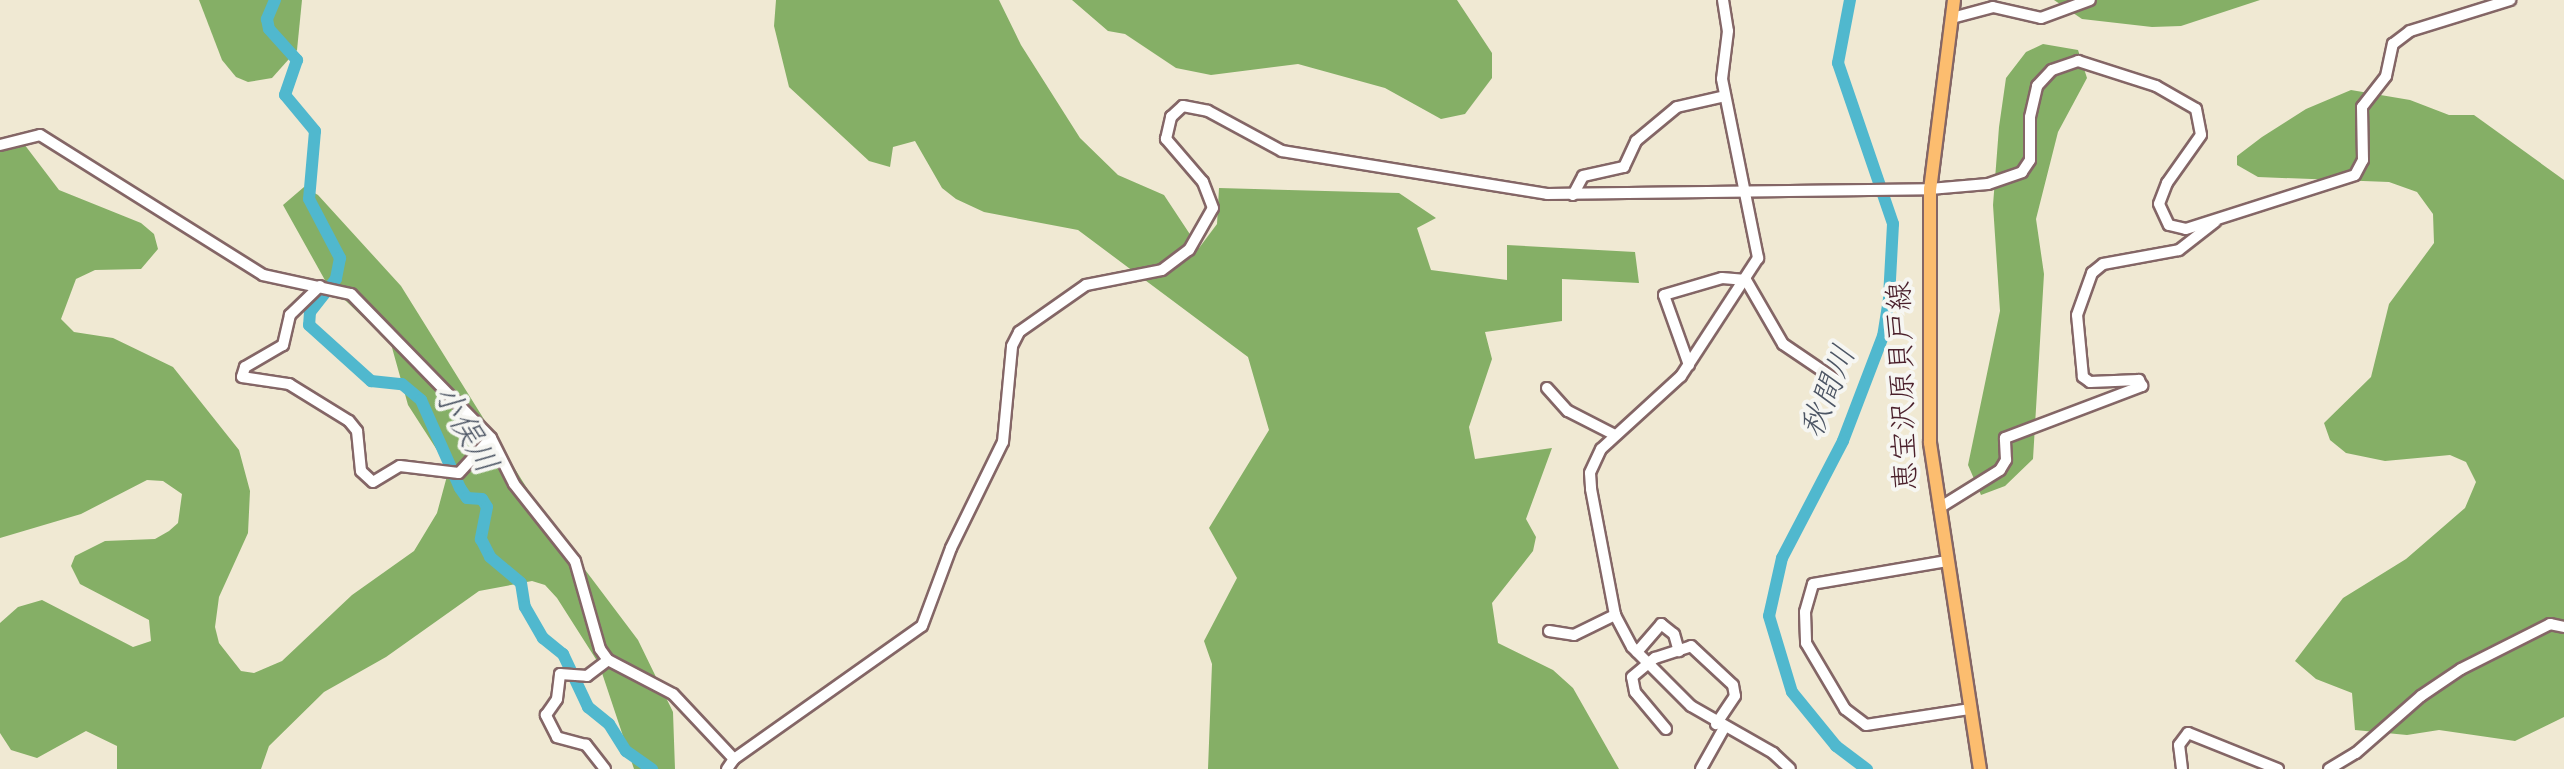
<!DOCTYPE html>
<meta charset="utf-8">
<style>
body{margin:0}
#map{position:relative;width:2564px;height:769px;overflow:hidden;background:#f0e9d3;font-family:Dekko,"Klee One",sans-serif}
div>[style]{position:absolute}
.forest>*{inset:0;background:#85af66}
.river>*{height:12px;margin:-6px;padding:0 6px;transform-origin:6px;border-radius:6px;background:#50b8ce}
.roads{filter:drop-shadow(2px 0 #846666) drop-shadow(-2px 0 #846666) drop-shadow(0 2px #846666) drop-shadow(0 -2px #846666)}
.minor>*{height:10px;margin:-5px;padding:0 5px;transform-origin:5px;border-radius:5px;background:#fff}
.major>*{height:12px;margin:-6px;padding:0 6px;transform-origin:6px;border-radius:6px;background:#fcbd6f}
span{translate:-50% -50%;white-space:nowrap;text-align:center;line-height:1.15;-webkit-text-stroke:8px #f6f6f2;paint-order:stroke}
.street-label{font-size:30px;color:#4a1f2b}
.water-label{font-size:32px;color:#4c5564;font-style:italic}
</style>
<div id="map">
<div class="forest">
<i style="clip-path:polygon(199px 0,302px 0,297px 50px,272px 78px,248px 82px,236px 77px,222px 60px)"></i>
<i style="clip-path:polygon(776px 0,999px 0,1021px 45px,1080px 138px,1118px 175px,1164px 195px,1199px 248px,1217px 224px,1219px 188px,1399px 193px,1436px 218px,1417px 228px,1431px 270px,1507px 280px,1507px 245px,1635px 252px,1639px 283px,1562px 279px,1562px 321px,1485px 332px,1492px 359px,1469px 427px,1475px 459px,1552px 448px,1526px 519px,1536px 537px,1533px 551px,1492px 603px,1498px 643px,1553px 670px,1573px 688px,1619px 769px,1208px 769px,1212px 664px,1204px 641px,1237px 578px,1209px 528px,1269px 430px,1248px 357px,1078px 230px,984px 212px,956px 199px,942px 188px,915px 141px,893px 147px,890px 167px,869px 161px,789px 87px,774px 26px)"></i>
<i style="clip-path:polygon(1072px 0,1457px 0,1492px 53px,1492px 78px,1465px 114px,1441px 119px,1385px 88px,1298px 64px,1211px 75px,1176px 68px,1125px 34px,1108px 31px)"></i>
<i style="clip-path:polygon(2054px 0,2260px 0,2181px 26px,2152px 27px,2082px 19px)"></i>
<i style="clip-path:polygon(2043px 44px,2078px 50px,2087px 78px,2058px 132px,2036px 219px,2044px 274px,2033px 459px,2005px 486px,1981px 495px,1968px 465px,2000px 311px,1993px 205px,1999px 127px,2006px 78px,2026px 52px)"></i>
<i style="clip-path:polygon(2351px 90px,2410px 100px,2449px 115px,2474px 115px,2564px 180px,2564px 717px,2515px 741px,2439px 730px,2407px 735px,2355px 730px,2352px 693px,2316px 679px,2295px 661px,2343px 598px,2406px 559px,2465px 508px,2476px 482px,2466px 462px,2450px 455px,2385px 461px,2346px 453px,2330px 440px,2324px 423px,2371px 377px,2389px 304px,2434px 243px,2433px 214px,2417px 192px,2389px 182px,2258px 177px,2237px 165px,2237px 156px,2262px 137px,2306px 109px)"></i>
<i style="clip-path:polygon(10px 136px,21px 140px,59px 190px,141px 223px,154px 234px,158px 249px,141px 269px,95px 270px,76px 279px,61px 319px,74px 332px,113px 338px,173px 367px,239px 450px,250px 491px,248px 533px,219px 597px,215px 627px,219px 643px,241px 671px,254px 673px,282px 661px,352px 595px,414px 551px,437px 513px,447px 476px,446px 464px,408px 405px,391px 344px,326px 282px,283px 205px,304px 187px,318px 195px,401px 286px,543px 514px,638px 640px,673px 712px,675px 769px,634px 769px,599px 664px,557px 598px,545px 585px,532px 581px,479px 591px,386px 657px,324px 692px,269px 746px,261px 769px,117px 769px,117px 746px,86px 731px,37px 758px,11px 750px,0 733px,0 623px,18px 607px,42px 600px,133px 647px,151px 641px,149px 620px,80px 584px,71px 566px,75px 556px,105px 541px,155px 539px,169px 531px,178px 523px,182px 494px,163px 481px,147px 480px,81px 514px,0 538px,0 138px)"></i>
</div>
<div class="river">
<i style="left:275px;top:0;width:21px;rotate:113deg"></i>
<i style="left:267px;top:19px;width:10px;rotate:79deg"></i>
<i style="left:269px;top:29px;width:42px;rotate:47.9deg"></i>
<i style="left:297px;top:60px;width:37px;rotate:109deg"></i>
<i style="left:285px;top:95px;width:47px;rotate:50.2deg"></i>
<i style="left:315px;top:131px;width:68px;rotate:95deg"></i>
<i style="left:309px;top:199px;width:67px;rotate:62.3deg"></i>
<i style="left:340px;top:258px;width:21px;rotate:101deg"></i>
<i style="left:336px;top:279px;width:42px;rotate:128.2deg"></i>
<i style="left:310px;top:312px;width:13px;rotate:94deg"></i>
<i style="left:309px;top:325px;width:84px;rotate:42.1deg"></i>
<i style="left:371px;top:381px;width:31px;rotate:6deg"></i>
<i style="left:402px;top:384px;width:25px;rotate:40deg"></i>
<i style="left:421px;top:400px;width:96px;rotate:66.1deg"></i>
<i style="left:460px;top:488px;width:12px;rotate:55deg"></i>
<i style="left:467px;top:498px;width:15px;rotate:4deg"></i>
<i style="left:482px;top:499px;width:9px;rotate:58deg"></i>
<i style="left:487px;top:507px;width:33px;rotate:101deg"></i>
<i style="left:481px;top:539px;width:20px;rotate:63deg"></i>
<i style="left:490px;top:557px;width:40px;rotate:40deg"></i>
<i style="left:521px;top:583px;width:24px;rotate:81deg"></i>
<i style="left:525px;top:607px;width:36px;rotate:60deg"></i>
<i style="left:543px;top:638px;width:26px;rotate:39deg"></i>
<i style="left:563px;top:654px;width:59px;rotate:64.7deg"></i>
<i style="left:588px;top:707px;width:27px;rotate:39deg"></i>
<i style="left:609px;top:724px;width:32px;rotate:58deg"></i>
<i style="left:626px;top:751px;width:32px;rotate:35deg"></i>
<i style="left:1850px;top:0;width:64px;rotate:100.8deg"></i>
<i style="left:1838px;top:63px;width:170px;rotate:71.1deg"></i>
<i style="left:1893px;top:224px;width:75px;rotate:93.1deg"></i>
<i style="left:1889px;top:299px;width:37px;rotate:99deg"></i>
<i style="left:1883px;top:336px;width:112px;rotate:110.9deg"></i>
<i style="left:1843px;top:441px;width:132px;rotate:117.5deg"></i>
<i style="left:1782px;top:558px;width:59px;rotate:102.6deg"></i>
<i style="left:1769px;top:616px;width:79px;rotate:73.2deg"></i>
<i style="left:1792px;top:692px;width:70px;rotate:50.8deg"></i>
<i style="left:1836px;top:746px;width:39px;rotate:37deg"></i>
</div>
<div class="roads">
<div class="minor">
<i style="left:1723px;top:0;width:31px;rotate:81deg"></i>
<i style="left:1728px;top:31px;width:48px;rotate:97.1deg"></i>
<i style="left:1722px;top:79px;width:183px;rotate:78.6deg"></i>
<i style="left:1758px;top:258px;width:141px;rotate:123.1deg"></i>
<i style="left:1681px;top:376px;width:108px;rotate:137.6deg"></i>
<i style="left:1601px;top:449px;width:26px;rotate:115deg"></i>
<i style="left:1590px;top:473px;width:16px;rotate:86deg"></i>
<i style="left:1591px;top:489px;width:128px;rotate:79.2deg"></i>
<i style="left:1615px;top:615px;width:36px;rotate:62deg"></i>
<i style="left:1632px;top:647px;width:83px;rotate:45deg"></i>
<i style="left:1691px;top:706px;width:95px;rotate:29.8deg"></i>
<i style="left:1773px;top:753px;width:23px;rotate:43deg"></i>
<i style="left:1952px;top:18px;width:42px;rotate:-15deg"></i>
<i style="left:1993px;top:7px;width:49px;rotate:12.9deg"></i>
<i style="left:2041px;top:18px;width:52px;rotate:-20.2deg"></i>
<i style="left:0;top:145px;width:41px;rotate:-14deg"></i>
<i style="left:40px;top:135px;width:263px;rotate:32.1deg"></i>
<i style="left:263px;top:275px;width:90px;rotate:12.2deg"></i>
<i style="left:351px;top:294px;width:201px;rotate:45.8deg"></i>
<i style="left:491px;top:438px;width:51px;rotate:63.4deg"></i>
<i style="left:514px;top:484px;width:98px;rotate:51.6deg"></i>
<i style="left:575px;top:561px;width:91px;rotate:74.1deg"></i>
<i style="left:600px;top:649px;width:14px;rotate:54deg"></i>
<i style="left:608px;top:660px;width:73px;rotate:27.6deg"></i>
<i style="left:673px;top:694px;width:89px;rotate:46.8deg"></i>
<i style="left:1573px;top:195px;width:21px;rotate:-62deg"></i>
<i style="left:1583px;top:176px;width:42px;rotate:-12.4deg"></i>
<i style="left:1624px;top:167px;width:29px;rotate:-65deg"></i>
<i style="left:1636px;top:141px;width:53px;rotate:-39.7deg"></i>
<i style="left:1677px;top:107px;width:49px;rotate:-12.9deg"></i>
<i style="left:320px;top:286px;width:42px;rotate:136deg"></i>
<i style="left:290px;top:315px;width:31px;rotate:103deg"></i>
<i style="left:283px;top:345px;width:44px;rotate:149.9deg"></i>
<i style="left:245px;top:367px;width:10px;rotate:107deg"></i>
<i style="left:242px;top:377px;width:48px;rotate:8.5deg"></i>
<i style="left:289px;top:384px;width:70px;rotate:31.7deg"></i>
<i style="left:349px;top:421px;width:13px;rotate:51deg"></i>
<i style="left:357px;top:431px;width:40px;rotate:84.3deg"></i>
<i style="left:361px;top:471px;width:16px;rotate:43deg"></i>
<i style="left:373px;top:482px;width:31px;rotate:-31deg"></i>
<i style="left:400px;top:466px;width:59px;rotate:6.8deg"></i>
<i style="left:459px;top:473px;width:47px;rotate:-47.6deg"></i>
<i style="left:1689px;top:365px;width:74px;rotate:-109.7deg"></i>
<i style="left:1664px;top:295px;width:60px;rotate:-16.3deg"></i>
<i style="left:1722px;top:278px;width:24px;rotate:5deg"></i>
<i style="left:1746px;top:280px;width:74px;rotate:60deg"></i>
<i style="left:1783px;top:344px;width:68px;rotate:34.2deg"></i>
<i style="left:1547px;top:388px;width:31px;rotate:48deg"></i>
<i style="left:1568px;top:411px;width:53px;rotate:27.1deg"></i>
<i style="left:1939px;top:508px;width:72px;rotate:-31.9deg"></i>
<i style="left:2000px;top:470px;width:12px;rotate:-59deg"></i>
<i style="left:2006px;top:460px;width:22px;rotate:-93deg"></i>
<i style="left:2005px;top:438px;width:147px;rotate:-20.8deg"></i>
<i style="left:2142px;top:386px;width:7px;rotate:-117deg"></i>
<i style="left:2139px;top:380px;width:49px;rotate:177.7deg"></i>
<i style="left:2090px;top:382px;width:9px;rotate:-144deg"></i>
<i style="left:2083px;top:377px;width:62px;rotate:-95.5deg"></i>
<i style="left:2077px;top:315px;width:45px;rotate:-70.3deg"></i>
<i style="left:2092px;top:273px;width:14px;rotate:-39deg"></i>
<i style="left:2103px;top:264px;width:77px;rotate:-10.4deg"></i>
<i style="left:2179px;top:250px;width:46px;rotate:-37.9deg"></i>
<i style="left:1947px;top:561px;width:136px;rotate:170.3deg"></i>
<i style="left:1813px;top:584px;width:29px;rotate:106deg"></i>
<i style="left:1805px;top:612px;width:31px;rotate:88deg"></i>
<i style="left:1806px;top:643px;width:77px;rotate:59.4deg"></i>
<i style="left:1845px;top:709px;width:26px;rotate:37deg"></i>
<i style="left:1866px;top:725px;width:104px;rotate:-8.8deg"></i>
<i style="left:1549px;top:631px;width:25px;rotate:9deg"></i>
<i style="left:1574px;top:635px;width:46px;rotate:-26deg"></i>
<i style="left:1637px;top:652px;width:37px;rotate:-49deg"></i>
<i style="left:1661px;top:624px;width:16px;rotate:38deg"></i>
<i style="left:1674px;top:634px;width:18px;rotate:74deg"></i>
<i style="left:1666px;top:729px;width:48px;rotate:-130deg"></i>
<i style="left:1635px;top:692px;width:15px;rotate:-101deg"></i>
<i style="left:1632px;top:677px;width:30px;rotate:-40deg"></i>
<i style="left:1655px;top:658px;width:38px;rotate:-18deg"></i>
<i style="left:1691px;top:646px;width:57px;rotate:42.9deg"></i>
<i style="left:1733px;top:685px;width:11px;rotate:80deg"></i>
<i style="left:1735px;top:696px;width:34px;rotate:124deg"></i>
<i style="left:605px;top:769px;width:31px;rotate:-128deg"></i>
<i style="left:586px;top:745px;width:30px;rotate:-165deg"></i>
<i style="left:557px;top:737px;width:25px;rotate:-117deg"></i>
<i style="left:546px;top:715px;width:19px;rotate:-55deg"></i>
<i style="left:557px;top:699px;width:25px;rotate:-83deg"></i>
<i style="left:560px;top:674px;width:27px;rotate:4deg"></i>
<i style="left:587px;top:676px;width:26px;rotate:-37deg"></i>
<i style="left:727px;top:769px;width:12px;rotate:-55deg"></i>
<i style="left:734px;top:759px;width:230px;rotate:-35.3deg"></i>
<i style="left:922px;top:626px;width:83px;rotate:-69.6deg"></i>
<i style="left:951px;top:548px;width:118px;rotate:-63.9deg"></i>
<i style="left:1003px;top:442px;width:96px;rotate:-84.6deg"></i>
<i style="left:1012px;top:346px;width:16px;rotate:-63deg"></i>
<i style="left:1019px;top:332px;width:82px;rotate:-35deg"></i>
<i style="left:1086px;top:285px;width:77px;rotate:-11.2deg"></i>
<i style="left:1162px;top:270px;width:34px;rotate:-37deg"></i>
<i style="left:1189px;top:250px;width:48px;rotate:-60.3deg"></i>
<i style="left:1213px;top:208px;width:28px;rotate:-111deg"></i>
<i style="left:1203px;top:182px;width:57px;rotate:-130.7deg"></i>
<i style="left:1166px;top:139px;width:23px;rotate:-77deg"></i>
<i style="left:1171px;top:117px;width:16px;rotate:-43deg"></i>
<i style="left:1183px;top:106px;width:25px;rotate:11deg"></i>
<i style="left:1208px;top:111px;width:84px;rotate:28.4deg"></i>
<i style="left:1282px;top:151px;width:268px;rotate:9.2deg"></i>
<i style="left:1547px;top:194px;width:383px;rotate:-0.7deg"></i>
<i style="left:1930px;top:189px;width:58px;rotate:-4.9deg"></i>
<i style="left:1988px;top:184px;width:36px;rotate:-19deg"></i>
<i style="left:2022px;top:172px;width:14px;rotate:-56deg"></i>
<i style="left:2030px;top:160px;width:43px;rotate:-90deg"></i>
<i style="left:2030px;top:117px;width:32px;rotate:-77deg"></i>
<i style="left:2037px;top:86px;width:22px;rotate:-47deg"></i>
<i style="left:2052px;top:70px;width:28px;rotate:-19deg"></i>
<i style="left:2078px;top:61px;width:82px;rotate:17.8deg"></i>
<i style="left:2156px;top:86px;width:46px;rotate:29.9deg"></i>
<i style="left:2196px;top:109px;width:26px;rotate:79deg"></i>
<i style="left:2201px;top:135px;width:59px;rotate:125.3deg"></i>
<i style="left:2167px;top:183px;width:22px;rotate:111deg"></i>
<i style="left:2159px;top:204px;width:23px;rotate:65deg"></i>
<i style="left:2169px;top:225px;width:17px;rotate:13deg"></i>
<i style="left:2186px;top:229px;width:177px;rotate:-17.7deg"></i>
<i style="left:2355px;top:175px;width:17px;rotate:-62deg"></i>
<i style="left:2363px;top:160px;width:53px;rotate:-91.1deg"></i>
<i style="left:2362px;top:107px;width:39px;rotate:-52deg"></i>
<i style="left:2386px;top:76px;width:33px;rotate:-78deg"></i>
<i style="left:2393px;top:44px;width:21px;rotate:-37deg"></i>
<i style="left:2410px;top:31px;width:105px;rotate:-17.2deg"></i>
<i style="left:1701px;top:769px;width:47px;rotate:-60.7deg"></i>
<i style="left:2182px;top:769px;width:24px;rotate:-97deg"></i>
<i style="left:2179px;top:745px;width:15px;rotate:-53deg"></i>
<i style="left:2188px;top:733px;width:97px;rotate:21.8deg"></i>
<i style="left:2329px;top:769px;width:31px;rotate:-31deg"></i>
<i style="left:2356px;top:753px;width:86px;rotate:-41.2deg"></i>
<i style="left:2421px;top:696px;width:48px;rotate:-34deg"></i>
<i style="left:2461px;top:669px;width:100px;rotate:-26.8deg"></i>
<i style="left:2550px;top:624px;width:14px;rotate:12deg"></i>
</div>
<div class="major">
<i style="left:1954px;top:0;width:191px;rotate:97.2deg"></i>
<i style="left:1930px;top:189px;width:254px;rotate:90deg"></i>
<i style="left:1930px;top:443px;width:330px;rotate:81.3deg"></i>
</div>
</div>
<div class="street-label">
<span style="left:1907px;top:386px;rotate:-92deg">恵宝沢原貝戸線</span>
</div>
<div class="water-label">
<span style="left:1832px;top:393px;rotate:-68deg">秋間川</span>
<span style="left:462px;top:431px;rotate:60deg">小俣川</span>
</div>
</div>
